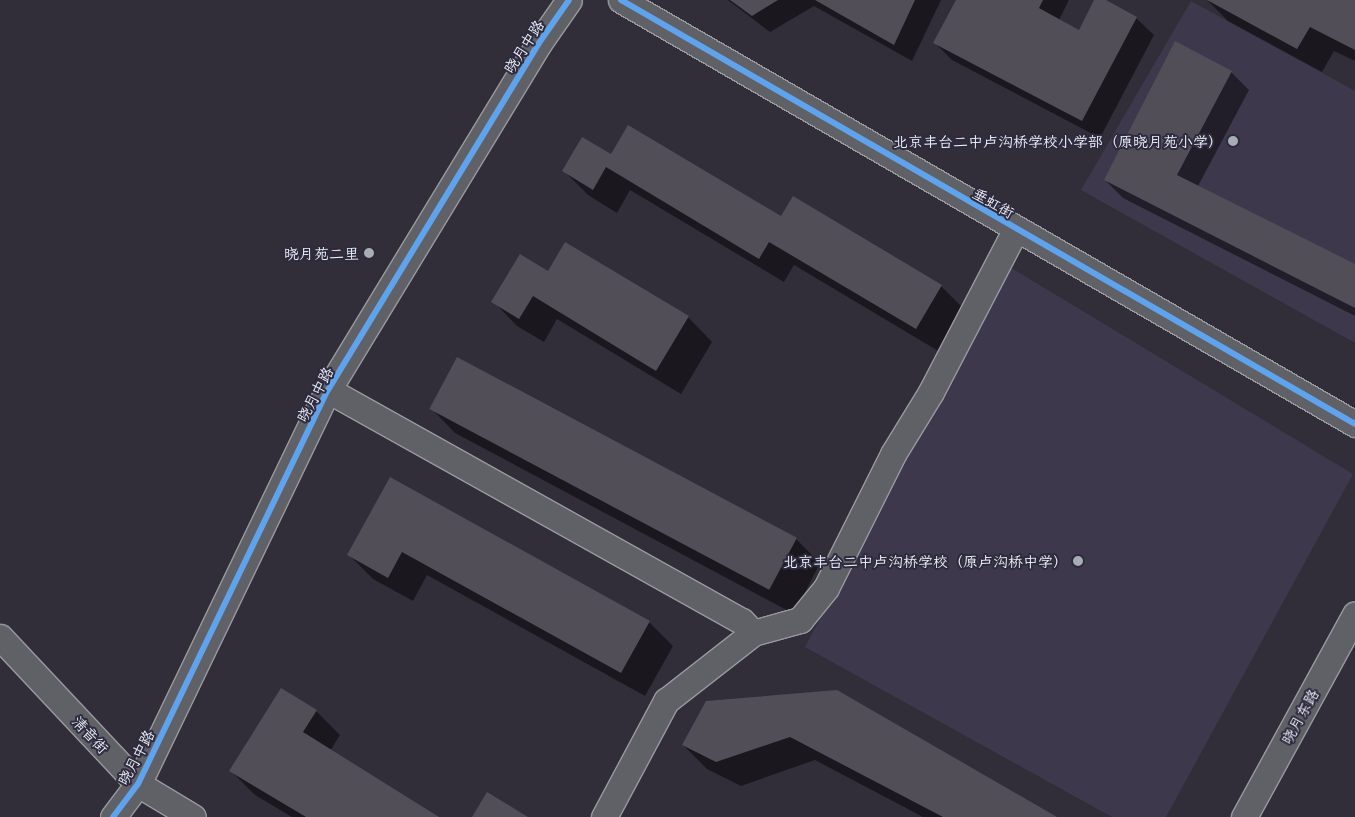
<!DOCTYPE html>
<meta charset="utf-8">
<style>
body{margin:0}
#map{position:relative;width:1355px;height:817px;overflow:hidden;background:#312e39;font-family:"Playpen Sans","LXGW WenKai TC",sans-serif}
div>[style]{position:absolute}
.built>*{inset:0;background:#3e384d}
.shadow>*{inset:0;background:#0007}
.building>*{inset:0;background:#514e58;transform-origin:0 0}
.roads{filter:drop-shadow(1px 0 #98999f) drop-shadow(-1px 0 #98999f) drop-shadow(0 1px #98999f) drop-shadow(0 -1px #98999f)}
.minor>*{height:25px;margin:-12.5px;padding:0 12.5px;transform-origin:12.5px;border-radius:12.5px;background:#606067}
.cycleway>*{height:6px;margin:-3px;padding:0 3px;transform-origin:3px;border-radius:3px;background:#60a3ed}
.dots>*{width:14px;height:14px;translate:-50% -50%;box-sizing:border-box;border:2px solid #2f2a3d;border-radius:50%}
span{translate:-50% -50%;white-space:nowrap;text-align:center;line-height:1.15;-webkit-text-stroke:4px #2f2a3d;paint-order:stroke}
.street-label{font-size:15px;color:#e8f1f8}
.poi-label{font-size:15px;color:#e8f1f8}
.right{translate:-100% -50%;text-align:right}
</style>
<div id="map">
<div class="built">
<i style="clip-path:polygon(1191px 1px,1355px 91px,1355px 343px,1081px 190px)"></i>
<i style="clip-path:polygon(1008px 266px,1353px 474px,1166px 817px,1112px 817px,805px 647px)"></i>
</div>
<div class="shadow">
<i style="clip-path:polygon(728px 0,941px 0,912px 61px,814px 6px,770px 32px)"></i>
<i style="clip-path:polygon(957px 0,1069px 0,1059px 20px,1079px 31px,1096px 0,1103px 0,1136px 18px,1154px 35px,1100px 138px,952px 60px,935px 43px)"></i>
<i style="clip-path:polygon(1207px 0,1354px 0,1355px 61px,1334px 51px,1322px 72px,1228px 21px)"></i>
<i style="clip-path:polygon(1175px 43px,1231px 72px,1249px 90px,1198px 186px,1355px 265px,1355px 316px,1123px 198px,1105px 180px)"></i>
<i style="clip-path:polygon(611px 156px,781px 218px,941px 286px,965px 310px,940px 352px,794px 265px,784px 282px,630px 190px,617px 213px,588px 195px,564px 171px)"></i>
<i style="clip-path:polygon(548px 273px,688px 317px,712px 342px,681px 394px,557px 319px,544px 342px,517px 326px,493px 301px)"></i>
<i style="clip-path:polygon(431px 408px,796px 539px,820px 563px,794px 614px,455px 433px)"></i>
<i style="clip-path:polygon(391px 479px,649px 622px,673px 646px,645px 696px,427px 575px,413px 601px,373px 579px,349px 555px)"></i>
<i style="clip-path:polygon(707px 703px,1055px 817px,923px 817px,815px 760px,741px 786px,707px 769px,683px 745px)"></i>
<i style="clip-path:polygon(316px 711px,340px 735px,330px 751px,437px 817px,292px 817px,255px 795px,231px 771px)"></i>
</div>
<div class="building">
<i style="clip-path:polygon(730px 0,778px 0,752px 16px)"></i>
<i style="clip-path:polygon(815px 0,915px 0,894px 45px)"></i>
<i style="clip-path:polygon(956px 0,1043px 0,1039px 8px,1079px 30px,1094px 0,1106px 0,1137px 17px,1082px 121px,933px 43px)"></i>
<i style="clip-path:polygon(1207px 0,1355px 0,1355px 50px,1310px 27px,1297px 49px)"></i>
<i style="clip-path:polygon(1175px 41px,1232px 71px,1177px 175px,1355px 264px,1355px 308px,1104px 180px)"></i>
<i style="clip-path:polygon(628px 125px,781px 216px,793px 196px,942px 285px,916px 329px,769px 242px,759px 259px,606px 167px,593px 190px,562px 171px,582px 137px,611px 154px)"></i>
<i style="clip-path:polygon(565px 242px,689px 316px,656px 371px,533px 296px,519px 319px,491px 302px,520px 254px,548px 271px)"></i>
<i style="left:457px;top:357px;width:385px;height:59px;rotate:28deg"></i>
<i style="clip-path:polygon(390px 477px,650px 621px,621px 673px,402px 552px,388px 578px,347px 555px)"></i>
<i style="clip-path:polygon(281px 688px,317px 710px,303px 732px,439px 817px,306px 817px,229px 771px)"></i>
<i style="clip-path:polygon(837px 690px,1057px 817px,943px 817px,790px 737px,716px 762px,682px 745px,706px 701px)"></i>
<i style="clip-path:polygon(487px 792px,528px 817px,472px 817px)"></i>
</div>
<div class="roads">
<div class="minor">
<i style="left:621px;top:0;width:848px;rotate:30.01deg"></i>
<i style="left:328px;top:390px;width:474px;rotate:29.2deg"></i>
<i style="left:742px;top:621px;width:16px;rotate:47deg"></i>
<i style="left:0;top:637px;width:202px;rotate:46.8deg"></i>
<i style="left:138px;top:784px;width:64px;rotate:31deg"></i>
<i style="left:113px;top:817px;width:41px;rotate:-52.9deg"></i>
<i style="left:138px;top:784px;width:437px;rotate:-64.3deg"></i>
<i style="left:328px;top:390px;width:406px;rotate:-58.7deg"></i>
<i style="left:539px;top:43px;width:52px;rotate:-55.1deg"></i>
<i style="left:604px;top:817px;width:132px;rotate:-61.9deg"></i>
<i style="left:666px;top:701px;width:110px;rotate:-38deg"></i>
<i style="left:753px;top:633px;width:49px;rotate:-15.5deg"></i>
<i style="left:800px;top:620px;width:41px;rotate:-50.9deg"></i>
<i style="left:826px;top:588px;width:150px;rotate:-63.4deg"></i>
<i style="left:893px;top:454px;width:73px;rotate:-58.5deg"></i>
<i style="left:931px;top:392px;width:184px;rotate:-62.5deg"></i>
<i style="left:1244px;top:817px;width:231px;rotate:-61.3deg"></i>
</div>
</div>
<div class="cycleway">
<i style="left:621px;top:0;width:848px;rotate:30.01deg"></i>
<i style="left:113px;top:817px;width:41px;rotate:-52.9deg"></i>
<i style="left:138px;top:784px;width:437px;rotate:-64.3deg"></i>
<i style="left:328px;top:390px;width:406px;rotate:-58.7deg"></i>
<i style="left:539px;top:43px;width:52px;rotate:-55.1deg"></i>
</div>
<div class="dots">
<i style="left:1233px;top:141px;background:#a8adb5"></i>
<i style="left:369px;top:253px;background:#a8adb5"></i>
<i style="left:1078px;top:561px;background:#a8adb5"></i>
</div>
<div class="street-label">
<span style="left:523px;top:46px;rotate:-57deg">晓月中路</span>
<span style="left:994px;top:202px;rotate:30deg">垂虹街</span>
<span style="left:314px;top:394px;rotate:-62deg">晓月中路</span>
<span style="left:1299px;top:716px;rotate:-61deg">晓月东路</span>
<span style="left:91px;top:734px;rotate:47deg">清音街</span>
<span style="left:135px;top:757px;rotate:-62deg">晓月中路</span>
</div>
<div class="poi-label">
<span class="right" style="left:1223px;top:141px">北京丰台二中卢沟桥学校小学部（原晓月苑小学）</span>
<span class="right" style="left:359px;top:253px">晓月苑二里</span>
<span class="right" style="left:1068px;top:561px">北京丰台二中卢沟桥学校（原卢沟桥中学）</span>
</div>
</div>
